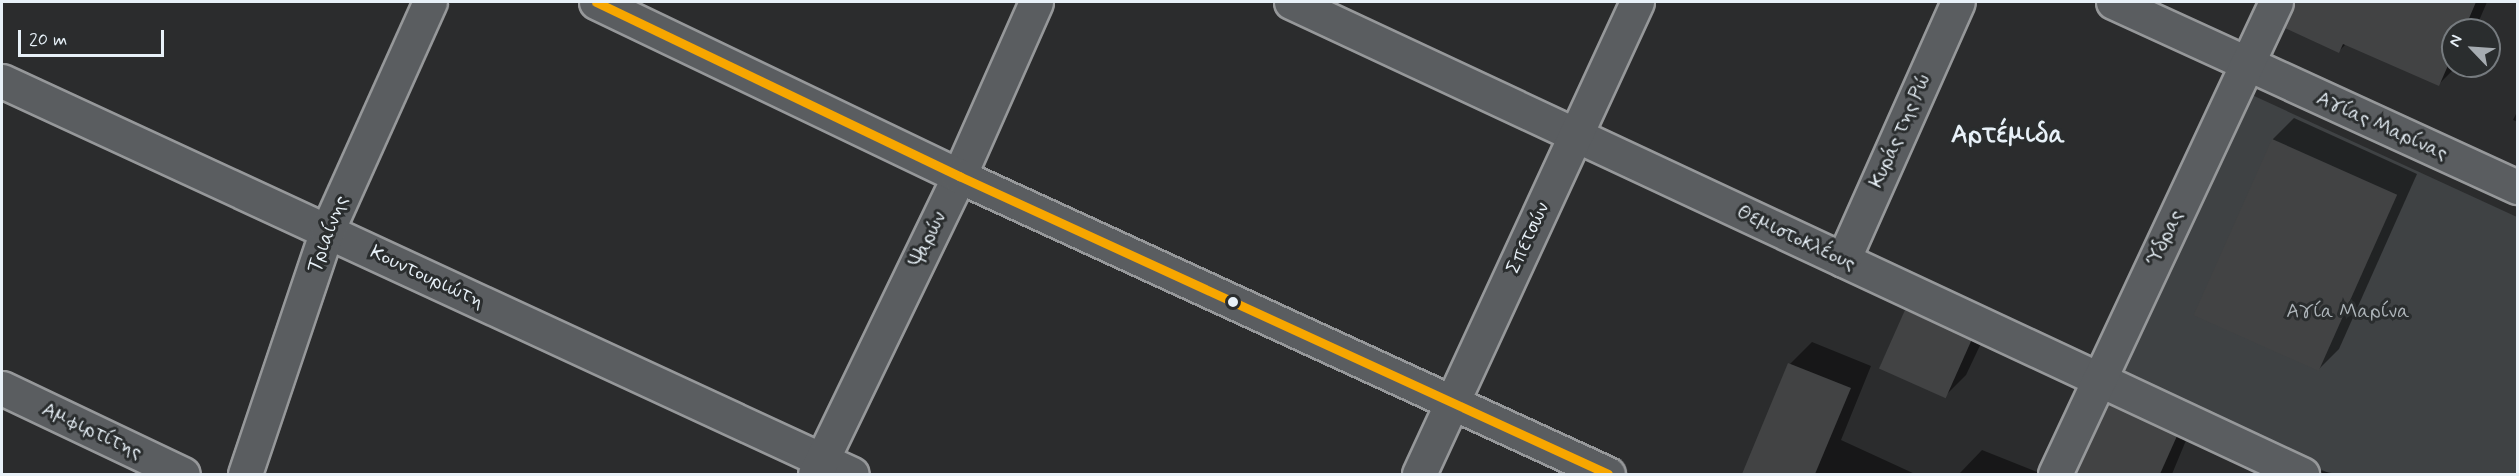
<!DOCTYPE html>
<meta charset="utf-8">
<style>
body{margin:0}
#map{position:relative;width:2519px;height:476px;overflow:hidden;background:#2b2c2d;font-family:Mynerve,sans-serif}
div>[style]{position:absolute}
.green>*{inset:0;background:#3f4244}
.shadow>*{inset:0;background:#0007}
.building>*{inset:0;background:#424344;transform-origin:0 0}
.roads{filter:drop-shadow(2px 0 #96989a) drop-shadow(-2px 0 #96989a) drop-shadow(0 2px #96989a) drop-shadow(0 -2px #96989a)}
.minor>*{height:33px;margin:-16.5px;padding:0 16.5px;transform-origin:16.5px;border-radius:16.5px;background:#5a5d60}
.major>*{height:33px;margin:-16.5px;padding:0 16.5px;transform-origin:16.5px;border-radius:16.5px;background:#5a5d60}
.bus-1>*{height:9px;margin:-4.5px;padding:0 4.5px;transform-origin:4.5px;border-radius:4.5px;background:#f7a600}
.dots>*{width:16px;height:16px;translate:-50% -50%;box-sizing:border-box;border:3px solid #2a2d2e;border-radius:50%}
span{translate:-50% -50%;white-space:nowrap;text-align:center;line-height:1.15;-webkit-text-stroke:6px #2a2d2e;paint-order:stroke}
.street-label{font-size:20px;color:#e8f1f8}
.park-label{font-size:20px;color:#aeb5ba}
.district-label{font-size:26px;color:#e8f1f8;font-weight:700}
.frame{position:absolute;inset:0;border:3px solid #e8f1f8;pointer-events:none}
.north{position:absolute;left:2441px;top:18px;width:60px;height:60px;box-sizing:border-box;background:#2a2d2e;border:2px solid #767b7f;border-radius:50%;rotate:295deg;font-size:16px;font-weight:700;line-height:24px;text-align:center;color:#e8f1f8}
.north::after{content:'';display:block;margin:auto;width:21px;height:27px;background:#a6acb1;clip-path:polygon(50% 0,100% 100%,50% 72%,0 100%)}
.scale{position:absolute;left:18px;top:30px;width:146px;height:27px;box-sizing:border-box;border:3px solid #e8f1f8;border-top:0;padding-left:8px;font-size:18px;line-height:21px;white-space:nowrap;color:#e8f1f8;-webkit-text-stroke:4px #2a2d2e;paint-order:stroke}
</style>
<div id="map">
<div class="green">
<i style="clip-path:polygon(2239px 89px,2517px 217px,2517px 474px,2331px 474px,2108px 373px)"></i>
</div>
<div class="shadow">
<i style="clip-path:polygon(2298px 2px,2487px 2px,2475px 30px,2453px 30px,2453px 66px,2457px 66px,2439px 84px,2346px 44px,2338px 52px,2286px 27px)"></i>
<i style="clip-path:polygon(2518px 110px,2518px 122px,2513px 120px)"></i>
<i style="clip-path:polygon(2294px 118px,2417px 174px,2339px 349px,2318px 370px,2195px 314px,2273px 139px)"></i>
<i style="clip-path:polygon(1929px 289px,1993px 318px,1966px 375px,1944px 397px,1880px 367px,1907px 310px)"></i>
<i style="clip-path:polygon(1812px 342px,1871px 366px,1841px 440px,1915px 474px,1744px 474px,1790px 364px)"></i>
<i style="clip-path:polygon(2131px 383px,2197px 414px,2172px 474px,2070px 474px,2079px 470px,2110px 405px)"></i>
<i style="clip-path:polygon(1982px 450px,2042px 474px,1959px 474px)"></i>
<i style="clip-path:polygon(2283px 454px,2316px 470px,2337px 474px,2263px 474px)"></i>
</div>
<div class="building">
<i style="clip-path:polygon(2295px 2px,2476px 2px,2464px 30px,2453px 30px,2453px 54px,2439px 86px,2343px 44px,2339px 53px,2285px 28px)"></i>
<i style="left:2272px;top:139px;width:137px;height:193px;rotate:24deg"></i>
<i style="left:1905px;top:310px;width:73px;height:64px;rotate:24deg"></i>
<i style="clip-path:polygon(1788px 363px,1851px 388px,1815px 474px,1742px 474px)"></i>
<i style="clip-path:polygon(2108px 404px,2177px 436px,2160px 474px,2075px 474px)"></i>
</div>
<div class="roads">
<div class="minor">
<i style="left:1291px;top:2px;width:1116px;rotate:25.03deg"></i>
<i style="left:2113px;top:2px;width:445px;rotate:24.6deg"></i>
<i style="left:2px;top:81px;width:936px;rotate:24.81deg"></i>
<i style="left:1843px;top:260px;width:282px;rotate:-66deg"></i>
<i style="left:2px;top:388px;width:200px;rotate:25.4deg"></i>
<i style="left:245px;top:474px;width:256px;rotate:-71.4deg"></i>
<i style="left:327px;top:231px;width:251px;rotate:-65.8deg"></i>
<i style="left:815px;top:474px;width:331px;rotate:-64.2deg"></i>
<i style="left:959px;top:176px;width:190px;rotate:-66.1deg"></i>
<i style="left:1419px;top:474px;width:520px;rotate:-65.21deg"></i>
<i style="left:2055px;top:474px;width:521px;rotate:-64.91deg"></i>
</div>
<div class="major">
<i style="left:596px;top:2px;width:403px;rotate:25.6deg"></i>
<i style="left:959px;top:176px;width:714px;rotate:24.66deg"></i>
</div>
</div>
<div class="bus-1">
<i style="left:596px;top:2px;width:403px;rotate:25.6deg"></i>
<i style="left:959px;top:176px;width:714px;rotate:24.66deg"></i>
</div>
<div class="dots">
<i style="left:1233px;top:302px;background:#e8f1f8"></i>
</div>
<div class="street-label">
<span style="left:2382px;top:126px;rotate:24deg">Αγίας Μαρίνας</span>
<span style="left:1900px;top:131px;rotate:-66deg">Κυράς της Ρώ</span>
<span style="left:328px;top:234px;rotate:-69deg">Τριαίνης</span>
<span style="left:1528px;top:238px;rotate:-65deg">Σπετσών</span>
<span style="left:1796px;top:238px;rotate:25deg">Θεμιστοκλέους</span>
<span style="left:2165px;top:238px;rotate:-65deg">Ύδρας</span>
<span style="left:928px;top:239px;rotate:-64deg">Ψαρών</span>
<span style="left:427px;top:277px;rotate:25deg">Κουντουριώτη</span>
<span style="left:92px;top:431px;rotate:25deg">Αμφιρτίτης</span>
</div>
<div class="park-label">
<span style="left:2348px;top:311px">Αγία Μαρίνα</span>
</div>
<div class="district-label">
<span style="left:2008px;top:136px">Αρτέμιδα</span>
</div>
<div class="frame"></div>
<div class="north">N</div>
<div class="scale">20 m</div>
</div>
